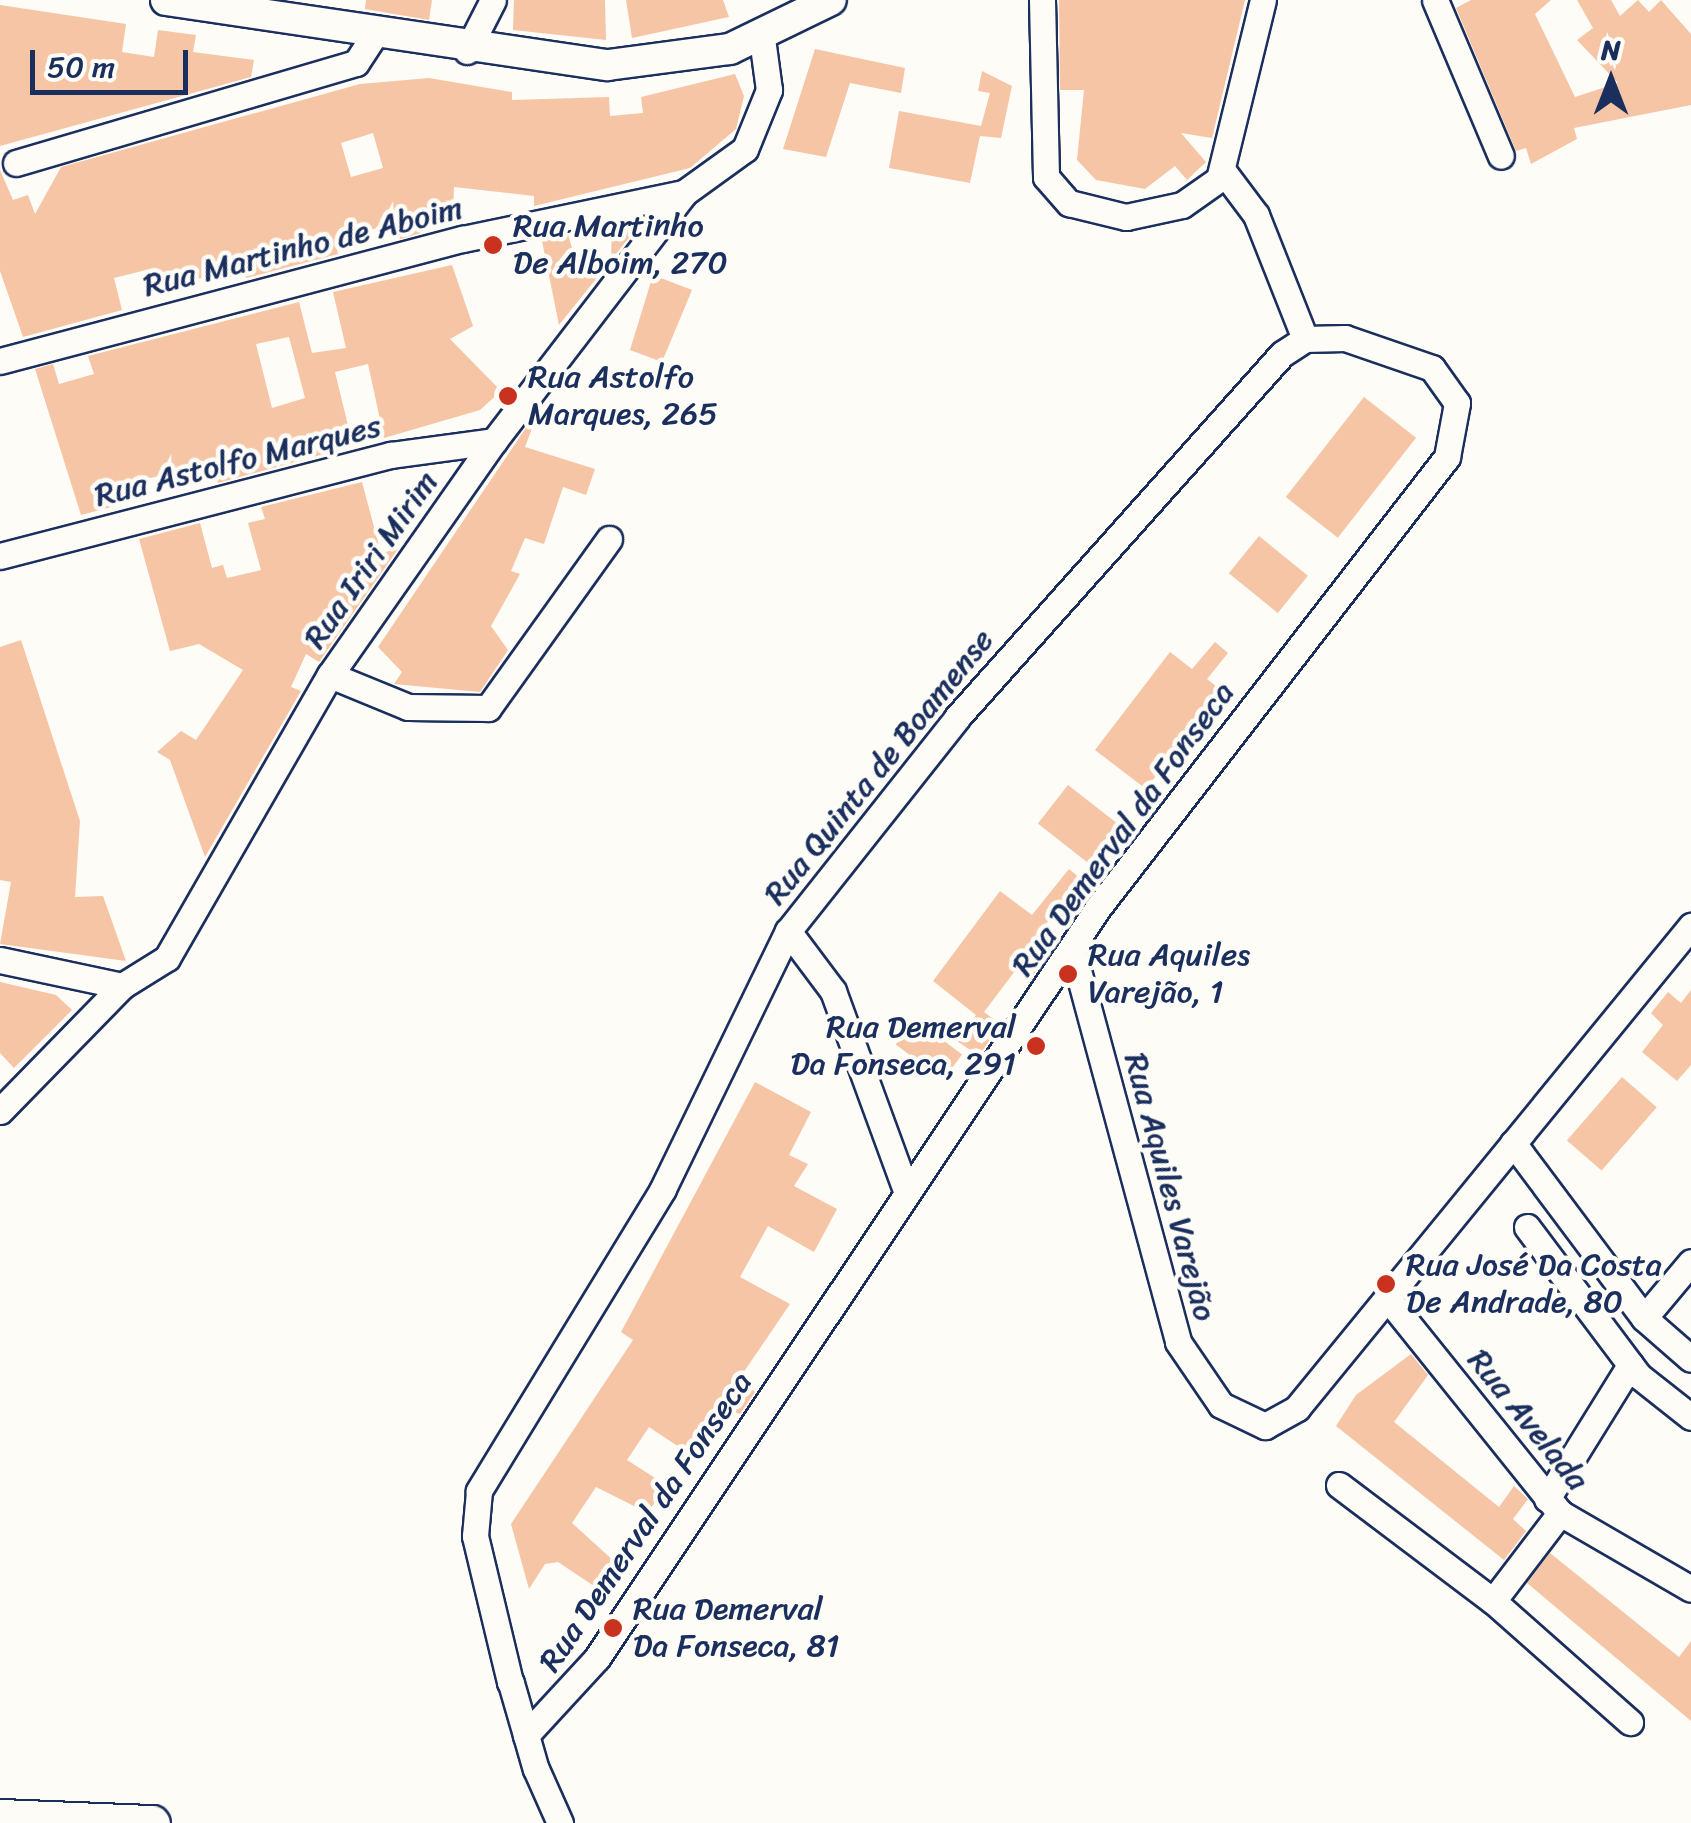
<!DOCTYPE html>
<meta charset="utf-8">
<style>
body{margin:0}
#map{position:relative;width:1691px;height:1823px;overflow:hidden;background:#fdfcf7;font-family:Sriracha,sans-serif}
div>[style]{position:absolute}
.building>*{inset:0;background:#f6c5a6;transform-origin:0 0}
.roads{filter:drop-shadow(2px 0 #1b2f5e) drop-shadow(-2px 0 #1b2f5e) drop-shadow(0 2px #1b2f5e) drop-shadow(0 -2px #1b2f5e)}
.minor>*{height:25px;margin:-12.5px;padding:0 12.5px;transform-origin:12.5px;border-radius:12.5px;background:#fdfcf7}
.major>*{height:30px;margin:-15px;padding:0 15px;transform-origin:15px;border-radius:15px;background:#fdfcf7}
.highway>*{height:35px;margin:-17.5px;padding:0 17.5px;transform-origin:17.5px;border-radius:17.5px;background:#fdfcf7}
.dots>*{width:28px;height:28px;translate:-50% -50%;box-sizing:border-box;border:5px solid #fdfcf7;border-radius:50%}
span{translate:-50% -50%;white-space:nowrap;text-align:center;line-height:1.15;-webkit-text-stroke:9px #fdfcf7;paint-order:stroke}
.poi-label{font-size:32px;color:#1b2f5e}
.left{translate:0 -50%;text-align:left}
.right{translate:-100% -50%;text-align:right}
.street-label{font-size:32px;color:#1b2f5e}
.north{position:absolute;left:1561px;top:30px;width:100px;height:100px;-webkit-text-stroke:8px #fdfcf7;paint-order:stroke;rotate:0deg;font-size:28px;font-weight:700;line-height:40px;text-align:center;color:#1b2f5e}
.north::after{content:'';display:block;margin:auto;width:35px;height:45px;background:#1b2f5e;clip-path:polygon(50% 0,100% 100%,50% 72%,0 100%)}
.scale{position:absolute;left:30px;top:50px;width:158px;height:45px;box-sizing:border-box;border:5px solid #1b2f5e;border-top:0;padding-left:12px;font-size:30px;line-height:35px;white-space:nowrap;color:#1b2f5e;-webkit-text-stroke:8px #fdfcf7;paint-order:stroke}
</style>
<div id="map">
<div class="building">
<i style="clip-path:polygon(366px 0,432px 0,429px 20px,365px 9px)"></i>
<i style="clip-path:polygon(514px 0,605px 0,606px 40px,513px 30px)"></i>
<i style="clip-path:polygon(626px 0,723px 0,729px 17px,632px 38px)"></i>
<i style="clip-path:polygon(1059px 0,1245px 0,1212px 138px,1181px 133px,1206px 162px,1187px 180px,1175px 166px,1145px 189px,1096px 180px,1077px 160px,1084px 90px,1060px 90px)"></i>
<i style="clip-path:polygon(1471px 0,1551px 0,1535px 14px,1575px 97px,1618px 83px,1577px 40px,1593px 28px,1577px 0,1611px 0,1620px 16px,1638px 0,1649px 12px,1661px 0,1691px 34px,1691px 105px,1574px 128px,1577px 139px,1531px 164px,1526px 148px,1516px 151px,1456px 8px)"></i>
<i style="clip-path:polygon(0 5px,126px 24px,122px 52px,154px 57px,158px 30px,196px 35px,193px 52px,254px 60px,251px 77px,0 146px)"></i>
<i style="clip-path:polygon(815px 49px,905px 68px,901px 93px,850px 83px,826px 157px,783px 149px)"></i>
<i style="clip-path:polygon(982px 71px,1012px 86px,1001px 138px,980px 136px,970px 183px,889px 168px,899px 111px,981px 126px,990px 93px,978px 91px)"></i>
<i style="clip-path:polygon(evenodd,735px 74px,744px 96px,736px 129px,690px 168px,534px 206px,534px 196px,454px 187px,453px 212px,418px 221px,421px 233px,400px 239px,397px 223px,335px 239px,338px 254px,246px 278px,244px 267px,167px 287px,151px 288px,146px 270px,114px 278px,122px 310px,23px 337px,0 271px,0 170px,13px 200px,28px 195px,35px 214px,61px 167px,360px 84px,429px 78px,512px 92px,512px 100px,609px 97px,610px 116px,643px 113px,641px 97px,735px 74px,373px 133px,383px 168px,351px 177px,341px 143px,373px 133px)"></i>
<i style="clip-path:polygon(635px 220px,640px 224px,559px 325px,542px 241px,568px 235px,582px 279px,611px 259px,612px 225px)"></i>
<i style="clip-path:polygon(evenodd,452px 265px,473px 326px,450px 339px,501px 391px,480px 410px,384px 438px,368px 364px,335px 372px,353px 446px,218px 483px,214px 465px,145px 479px,149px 497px,81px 515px,35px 369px,53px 364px,59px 384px,94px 374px,88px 356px,299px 302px,312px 353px,346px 348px,333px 292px,452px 265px,289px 337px,305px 398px,272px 408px,256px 344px,289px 337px)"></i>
<i style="clip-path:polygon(653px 275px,692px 290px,662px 362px,630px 350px)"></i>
<i style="left:1364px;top:397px;width:66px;height:127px;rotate:38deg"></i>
<i style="clip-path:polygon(540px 407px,525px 447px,595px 469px,586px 495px,563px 487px,544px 544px,525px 538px,511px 571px,520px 574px,491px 626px,508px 650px,480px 692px,394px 684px,402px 672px,378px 647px)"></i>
<i style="clip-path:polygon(362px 482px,381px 553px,398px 549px,319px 662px,306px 654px,291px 687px,301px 691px,205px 857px,170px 760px,157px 752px,181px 731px,196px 740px,243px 670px,199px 644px,170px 651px,139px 539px,200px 523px,212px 568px,223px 565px,227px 578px,261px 570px,248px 523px,265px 519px,261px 507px)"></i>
<i style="left:1259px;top:536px;width:63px;height:48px;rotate:39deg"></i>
<i style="clip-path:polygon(21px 640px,80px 821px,75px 897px,103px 896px,126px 961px,0 944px,11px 882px,0 880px,0 647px)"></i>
<i style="clip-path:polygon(1215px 642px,1228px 653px,1207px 679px,1221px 690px,1146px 789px,1095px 750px,1170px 652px,1192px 669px)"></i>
<i style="left:1068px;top:785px;width:63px;height:49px;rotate:38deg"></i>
<i style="clip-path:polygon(1069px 869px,1080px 878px,1030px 946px,1045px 957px,1032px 977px,1018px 967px,984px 1012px,1000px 1024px,979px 1056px,957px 1041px,976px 1015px,933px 981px,1000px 891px,1032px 915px)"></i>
<i style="clip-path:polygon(0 982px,56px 995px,72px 1010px,14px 1068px,0 1053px)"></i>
<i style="clip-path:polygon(1691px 990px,1691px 1065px,1677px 1081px,1642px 1052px,1663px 1025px,1651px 1013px,1668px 992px,1681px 1003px)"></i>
<i style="left:915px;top:1019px;width:59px;height:32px;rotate:37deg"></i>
<i style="left:1622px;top:1077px;width:46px;height:84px;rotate:41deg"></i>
<i style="clip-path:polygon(755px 1082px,811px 1112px,789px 1155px,808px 1164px,794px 1186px,837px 1209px,814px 1252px,768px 1226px,740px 1277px,790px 1304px,739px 1379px,755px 1392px,740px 1414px,719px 1406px,688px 1453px,649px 1427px,627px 1460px,666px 1485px,648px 1513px,596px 1487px,572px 1523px,615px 1562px,597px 1588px,558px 1562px,545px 1564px,529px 1589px,511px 1524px,633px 1340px,621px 1332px)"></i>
<i style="clip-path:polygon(1411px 1354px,1428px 1375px,1394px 1422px,1499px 1507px,1514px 1486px,1528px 1499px,1513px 1519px,1526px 1531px,1504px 1560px,1336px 1426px,1356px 1395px)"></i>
<i style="clip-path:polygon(1550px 1553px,1679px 1657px,1691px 1641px,1691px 1721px,1527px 1583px)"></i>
</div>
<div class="roads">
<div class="minor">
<i style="left:1042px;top:0;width:177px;rotate:88.7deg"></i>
<i style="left:1046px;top:177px;width:35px;rotate:49deg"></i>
<i style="left:1069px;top:203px;width:59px;rotate:13.8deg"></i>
<i style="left:1126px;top:217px;width:57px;rotate:-12.1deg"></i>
<i style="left:1182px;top:205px;width:45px;rotate:-35.1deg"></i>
<i style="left:1219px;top:179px;width:184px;rotate:-76.2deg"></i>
<i style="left:1435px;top:0;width:169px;rotate:67.1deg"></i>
<i style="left:467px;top:51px;width:57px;rotate:-63deg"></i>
<i style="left:16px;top:163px;width:354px;rotate:-16.4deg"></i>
<i style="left:356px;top:63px;width:33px;rotate:-57deg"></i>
<i style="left:1223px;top:171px;width:55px;rotate:53.1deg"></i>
<i style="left:1256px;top:215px;width:133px;rotate:68.4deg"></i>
<i style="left:0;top:361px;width:479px;rotate:-14.8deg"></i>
<i style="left:463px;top:239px;width:226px;rotate:-11.8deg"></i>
<i style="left:0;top:556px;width:404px;rotate:-14.5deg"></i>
<i style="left:391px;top:455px;width:104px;rotate:-7.7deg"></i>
<i style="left:330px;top:675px;width:84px;rotate:22.3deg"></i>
<i style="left:408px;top:707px;width:80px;rotate:0.7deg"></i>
<i style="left:488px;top:708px;width:208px;rotate:-54.4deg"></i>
<i style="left:788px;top:931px;width:75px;rotate:53.1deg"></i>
<i style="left:833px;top:991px;width:212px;rotate:69.9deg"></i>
<i style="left:1072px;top:948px;width:408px;rotate:74.9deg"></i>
<i style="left:1178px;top:1342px;width:76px;rotate:55.7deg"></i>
<i style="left:1221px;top:1405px;width:49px;rotate:25.5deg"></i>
<i style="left:1265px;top:1426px;width:37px;rotate:-29deg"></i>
<i style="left:1297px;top:1408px;width:623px;rotate:-50.74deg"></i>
<i style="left:0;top:960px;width:125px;rotate:12deg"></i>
<i style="left:0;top:1111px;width:175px;rotate:-45.7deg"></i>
<i style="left:122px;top:986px;width:53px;rotate:-31.9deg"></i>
<i style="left:167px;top:958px;width:327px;rotate:-60.1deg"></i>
<i style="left:330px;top:675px;width:286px;rotate:-55deg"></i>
<i style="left:494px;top:441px;width:312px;rotate:-52.5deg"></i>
<i style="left:684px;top:193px;width:75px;rotate:-35.8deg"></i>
<i style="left:745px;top:149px;width:64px;rotate:-67.9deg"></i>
<i style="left:769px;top:90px;width:52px;rotate:-97.7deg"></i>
<i style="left:1513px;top:1143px;width:219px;rotate:53.2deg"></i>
<i style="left:1644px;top:1318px;width:62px;rotate:41.1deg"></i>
<i style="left:1527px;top:1227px;width:186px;rotate:53.1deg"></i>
<i style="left:1639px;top:1376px;width:66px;rotate:38.3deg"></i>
<i style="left:1388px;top:1299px;width:275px;rotate:51.2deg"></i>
<i style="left:1560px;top:1513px;width:151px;rotate:30.1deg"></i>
<i style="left:1644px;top:1318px;width:73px;rotate:-50deg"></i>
<i style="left:1339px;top:1485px;width:193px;rotate:37deg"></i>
<i style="left:1493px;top:1601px;width:183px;rotate:41.5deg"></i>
<i style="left:1547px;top:1499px;width:158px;rotate:-58.2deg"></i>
<i style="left:1493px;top:1601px;width:111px;rotate:-52.7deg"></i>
<i style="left:526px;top:1735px;width:105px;rotate:-47.3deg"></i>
<i style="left:597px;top:1658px;width:901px;rotate:-56.27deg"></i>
<i style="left:1097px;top:909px;width:572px;rotate:-52.25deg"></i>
<i style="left:1447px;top:457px;width:55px;rotate:-79.5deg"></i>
<i style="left:1457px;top:403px;width:43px;rotate:-125.5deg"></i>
<i style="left:1432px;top:368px;width:92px;rotate:-161deg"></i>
<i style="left:1345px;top:338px;width:40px;rotate:178.6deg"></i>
<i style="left:1305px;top:339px;width:27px;rotate:147deg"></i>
<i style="left:1282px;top:354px;width:488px;rotate:131.8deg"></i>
<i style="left:957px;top:718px;width:272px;rotate:128.4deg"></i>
<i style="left:788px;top:931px;width:287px;rotate:115.9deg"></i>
<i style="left:663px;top:1189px;width:354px;rotate:121.4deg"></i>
<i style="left:479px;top:1491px;width:45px;rotate:95.1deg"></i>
<i style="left:475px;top:1536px;width:150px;rotate:76.5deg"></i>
<i style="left:510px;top:1682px;width:1px;rotate:45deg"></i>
<i style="left:511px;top:1683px;width:54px;rotate:73.9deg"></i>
<i style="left:526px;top:1735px;width:35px;rotate:74deg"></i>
<i style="left:536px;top:1769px;width:59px;rotate:66deg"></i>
</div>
<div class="major">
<i style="left:166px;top:0;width:447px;rotate:8.4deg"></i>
<i style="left:608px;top:65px;width:123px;rotate:-7.5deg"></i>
<i style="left:730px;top:49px;width:112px;rotate:-25.9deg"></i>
</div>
<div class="highway">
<i style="left:0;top:1817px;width:152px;rotate:2.3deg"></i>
</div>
</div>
<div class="dots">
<i style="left:493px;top:245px;background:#c8321e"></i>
<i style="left:508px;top:396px;background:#c8321e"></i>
<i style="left:1068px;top:974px;background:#c8321e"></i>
<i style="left:1036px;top:1046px;background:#c8321e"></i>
<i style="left:1386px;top:1284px;background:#c8321e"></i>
<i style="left:613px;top:1628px;background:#c8321e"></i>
</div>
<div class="poi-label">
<span class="left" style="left:513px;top:245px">Rua Martinho<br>De Alboim, 270</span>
<span class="left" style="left:528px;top:396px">Rua Astolfo<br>Marques, 265</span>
<span class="left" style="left:1088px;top:974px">Rua Aquiles<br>Varejão, 1</span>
<span class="right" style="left:1016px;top:1046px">Rua Demerval<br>Da Fonseca, 291</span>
<span class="left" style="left:1406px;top:1284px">Rua José Da Costa<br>De Andrade, 80</span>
<span class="left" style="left:633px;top:1628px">Rua Demerval<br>Da Fonseca, 81</span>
</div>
<div class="street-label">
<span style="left:303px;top:247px;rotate:-14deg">Rua Martinho de Aboim</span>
<span style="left:238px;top:461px;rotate:-14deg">Rua Astolfo Marques</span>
<span style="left:371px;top:560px;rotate:-55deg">Rua Iriri Mirim</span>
<span style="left:879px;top:767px;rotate:-51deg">Rua Quinta de Boamense</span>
<span style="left:1123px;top:829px;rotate:-54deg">Rua Demerval da Fonseca</span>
<span style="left:1170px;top:1187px;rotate:75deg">Rua Aquiles Varejão</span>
<span style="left:1528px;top:1420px;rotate:51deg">Rua Avelada</span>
<span style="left:646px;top:1522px;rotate:-56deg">Rua Demerval da Fonseca</span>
</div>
<div class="north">N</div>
<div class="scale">50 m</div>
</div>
